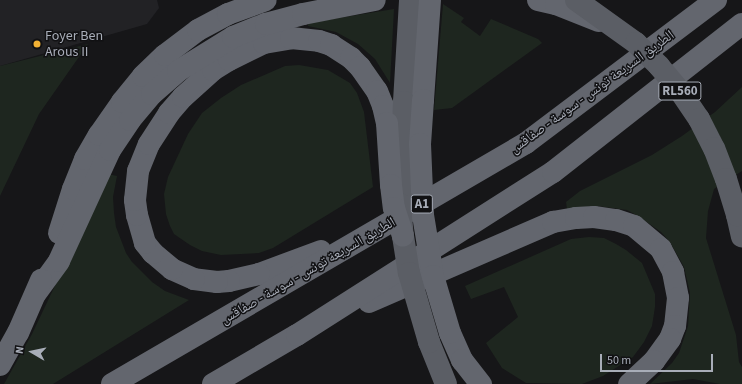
<!DOCTYPE html>
<meta charset="utf-8">
<style>
body{margin:0}
#map{position:relative;width:742px;height:384px;overflow:hidden;background:#161618;font-family:"Source Sans 3","Noto Naskh Arabic",sans-serif}
div>[style]{position:absolute}
.built>*{inset:0;background:#222225}
.green>*{inset:0;background:#1e261f}
.trunk>*{height:22px;margin:-11px;padding:0 11px;transform-origin:11px;border-radius:11px;background:#5b5e65}
.motorway>*{height:22px;margin:-11px;padding:0 11px;transform-origin:11px;border-radius:11px;background:#63666e}
.trunk-bridge>*{height:22px;margin:-11px;padding:0 11px;transform-origin:11px;border-radius:11px;background:#5b5e65}
.motorway-bridge>*{height:22px;margin:-11px;padding:0 11px;transform-origin:11px;border-radius:11px;background:#63666e}
.dots>*{width:11px;height:11px;translate:-50% -50%;box-sizing:border-box;border:2px solid #111113;border-radius:50%}
span{translate:-50% -50%;white-space:nowrap;text-align:center;line-height:1.15;-webkit-text-stroke:3px #111113;paint-order:stroke}
.shield-label span{padding:1px 3px;background:#111113;border:1px solid;border-radius:3px;-webkit-text-stroke-width:0}
.shield-label{font-size:13px;color:#a8adb8;font-weight:700}
.poi-label{font-size:14px;color:#a8adb8}
.left{translate:0 -50%;text-align:left}
.street-label{font-size:14px;color:#a8adb8}
.north{position:absolute;left:12px;top:332px;width:40px;height:40px;-webkit-text-stroke:3px #111113;paint-order:stroke;rotate:279deg;font-size:11px;font-weight:700;line-height:16px;text-align:center;color:#a8adb8}
.north::after{content:'';display:block;margin:auto;width:14px;height:18px;background:#a8adb8;clip-path:polygon(50% 0,100% 100%,50% 72%,0 100%)}
.scale{position:absolute;left:600px;top:354px;width:113px;height:18px;box-sizing:border-box;border:2px solid #a8adb8;border-top:0;padding-left:5px;font-size:12px;line-height:14px;white-space:nowrap;color:#a8adb8;-webkit-text-stroke:3px #111113;paint-order:stroke}
</style>
<div id="map">
<div class="built">
<i style="clip-path:polygon(0 0,157px 0,159px 8px,147px 24px,0 66px)"></i>
</div>
<div class="green">
<i style="clip-path:polygon(443px 4px,464px 18px,461px 22px,480px 36px,491px 19px,538px 39px,542px 43px,452px 108px,434px 110px)"></i>
<i style="clip-path:polygon(394px 9px,390px 83px,375px 59px,358px 44px,336px 32px,308px 26px,308px 23px)"></i>
<i style="clip-path:polygon(88px 44px,39px 114px,0 196px,0 66px)"></i>
<i style="clip-path:polygon(299px 65px,328px 70px,350px 83px,357px 93px,364px 112px,373px 187px,273px 248px,259px 253px,221px 255px,202px 251px,190px 245px,174px 234px,170px 226px,166px 214px,164px 194px,168px 177px,188px 134px,202px 113px,221px 98px,241px 85px,285px 66px)"></i>
<i style="clip-path:polygon(742px 87px,742px 171px,714px 189px,708px 211px,706px 238px,736px 335px,739px 362px,742px 367px,742px 384px,720px 384px,693px 379px,650px 384px,672px 363px,679px 353px,688px 326px,690px 293px,684px 267px,670px 242px,661px 232px,638px 216px,627px 210px,597px 206px,567px 209px,566px 202px,580px 191px,652px 155px,682px 136px,715px 112px)"></i>
<i style="clip-path:polygon(108px 174px,117px 176px,113px 197px,114px 213px,116px 227px,126px 253px,132px 262px,152px 282px,165px 291px,189px 300px,53px 384px,4px 384px,32px 334px)"></i>
<i style="clip-path:polygon(589px 237px,604px 238px,616px 244px,626px 250px,642px 263px,655px 294px,655px 307px,652px 326px,644px 342px,633px 357px,603px 376px,582px 384px,526px 383px,502px 368px,486px 343px,518px 317px,504px 287px,471px 299px,465px 286px,571px 239px)"></i>
</div>
<div class="trunk">
<i style="left:404px;top:102px;width:102px;rotate:-86.6deg"></i>
<i style="left:737px;top:215px;width:22px;rotate:77deg"></i>
<i style="left:429px;top:342px;width:45px;rotate:68deg"></i>
</div>
<div class="motorway">
<i style="left:538px;top:0;width:18px;rotate:13deg"></i>
<i style="left:556px;top:4px;width:46px;rotate:21.6deg"></i>
<i style="left:423px;top:100px;width:100px;rotate:-86deg"></i>
<i style="left:59px;top:233px;width:46px;rotate:-72.3deg"></i>
<i style="left:73px;top:189px;width:32px;rotate:-68deg"></i>
<i style="left:85px;top:159px;width:28px;rotate:-60deg"></i>
<i style="left:99px;top:135px;width:40px;rotate:-55.1deg"></i>
<i style="left:122px;top:102px;width:33px;rotate:-51deg"></i>
<i style="left:143px;top:76px;width:30px;rotate:-44deg"></i>
<i style="left:165px;top:55px;width:41px;rotate:-37.1deg"></i>
<i style="left:198px;top:30px;width:34px;rotate:-28deg"></i>
<i style="left:228px;top:14px;width:40px;rotate:-20.2deg"></i>
<i style="left:321px;top:251px;width:66px;rotate:159.6deg"></i>
<i style="left:259px;top:274px;width:31px;rotate:167deg"></i>
<i style="left:229px;top:281px;width:12px;rotate:175deg"></i>
<i style="left:217px;top:282px;width:23px;rotate:-173deg"></i>
<i style="left:194px;top:279px;width:24px;rotate:-156deg"></i>
<i style="left:172px;top:269px;width:25px;rotate:-140deg"></i>
<i style="left:153px;top:253px;width:13px;rotate:-129deg"></i>
<i style="left:145px;top:243px;width:29px;rotate:-106deg"></i>
<i style="left:137px;top:215px;width:15px;rotate:-98deg"></i>
<i style="left:135px;top:200px;width:29px;rotate:-84deg"></i>
<i style="left:138px;top:171px;width:29px;rotate:-68deg"></i>
<i style="left:149px;top:144px;width:37px;rotate:-57deg"></i>
<i style="left:169px;top:113px;width:21px;rotate:-49deg"></i>
<i style="left:183px;top:97px;width:40px;rotate:-42deg"></i>
<i style="left:213px;top:70px;width:19px;rotate:-32deg"></i>
<i style="left:229px;top:60px;width:39px;rotate:-26deg"></i>
<i style="left:264px;top:43px;width:27px;rotate:-10deg"></i>
<i style="left:291px;top:38px;width:28px;rotate:6deg"></i>
<i style="left:319px;top:41px;width:13px;rotate:18deg"></i>
<i style="left:331px;top:45px;width:24px;rotate:33deg"></i>
<i style="left:351px;top:58px;width:13px;rotate:45deg"></i>
<i style="left:360px;top:67px;width:29px;rotate:55deg"></i>
<i style="left:377px;top:91px;width:16px;rotate:68deg"></i>
<i style="left:383px;top:106px;width:17px;rotate:77deg"></i>
<i style="left:36px;top:293px;width:39px;rotate:-54deg"></i>
<i style="left:59px;top:261px;width:122px;rotate:-65.3deg"></i>
<i style="left:110px;top:150px;width:36px;rotate:-56deg"></i>
<i style="left:130px;top:120px;width:34px;rotate:-50deg"></i>
<i style="left:152px;top:94px;width:35px;rotate:-41deg"></i>
<i style="left:178px;top:71px;width:65px;rotate:-31.7deg"></i>
<i style="left:233px;top:37px;width:35px;rotate:-22deg"></i>
<i style="left:266px;top:24px;width:38px;rotate:-15deg"></i>
<i style="left:303px;top:14px;width:73px;rotate:-11deg"></i>
<i style="left:369px;top:302px;width:201px;rotate:-23.5deg"></i>
<i style="left:553px;top:222px;width:23px;rotate:-10deg"></i>
<i style="left:576px;top:218px;width:18px;rotate:-3deg"></i>
<i style="left:594px;top:217px;width:22px;rotate:8deg"></i>
<i style="left:616px;top:220px;width:19px;rotate:18deg"></i>
<i style="left:634px;top:226px;width:35px;rotate:40deg"></i>
<i style="left:661px;top:249px;width:26px;rotate:62deg"></i>
<i style="left:673px;top:272px;width:26px;rotate:79deg"></i>
<i style="left:678px;top:298px;width:28px;rotate:96deg"></i>
<i style="left:675px;top:326px;width:14px;rotate:111deg"></i>
<i style="left:670px;top:339px;width:27px;rotate:126deg"></i>
<i style="left:654px;top:361px;width:34px;rotate:137deg"></i>
<i style="left:450px;top:333px;width:30px;rotate:66deg"></i>
<i style="left:462px;top:360px;width:31px;rotate:52deg"></i>
<i style="left:0;top:365px;width:37px;rotate:-61deg"></i>
<i style="left:18px;top:333px;width:58px;rotate:-66.5deg"></i>
<i style="left:112px;top:384px;width:479px;rotate:-30.2deg"></i>
<i style="left:526px;top:143px;width:238px;rotate:-37deg"></i>
<i style="left:213px;top:384px;width:97px;rotate:-30.3deg"></i>
<i style="left:297px;top:335px;width:303px;rotate:-32.5deg"></i>
<i style="left:553px;top:172px;width:240px;rotate:-38.1deg"></i>
</div>
<div class="trunk-bridge">
<i style="left:576px;top:0;width:74px;rotate:35.6deg"></i>
<i style="left:636px;top:43px;width:33px;rotate:45deg"></i>
<i style="left:659px;top:66px;width:33px;rotate:50deg"></i>
<i style="left:680px;top:91px;width:34px;rotate:56deg"></i>
<i style="left:699px;top:119px;width:33px;rotate:63deg"></i>
<i style="left:714px;top:148px;width:33px;rotate:69deg"></i>
<i style="left:726px;top:179px;width:38px;rotate:73deg"></i>
<i style="left:404px;top:102px;width:102px;rotate:92.2deg"></i>
<i style="left:400px;top:204px;width:32px;rotate:85deg"></i>
<i style="left:403px;top:236px;width:37px;rotate:81deg"></i>
<i style="left:409px;top:273px;width:72px;rotate:73.8deg"></i>
</div>
<div class="motorway-bridge">
<i style="left:423px;top:100px;width:44px;rotate:93.9deg"></i>
<i style="left:420px;top:144px;width:71px;rotate:87.6deg"></i>
<i style="left:423px;top:215px;width:62px;rotate:80.7deg"></i>
<i style="left:433px;top:276px;width:59px;rotate:73.4deg"></i>
<i style="left:387px;top:123px;width:62px;rotate:86.3deg"></i>
<i style="left:391px;top:185px;width:23px;rotate:83deg"></i>
<i style="left:394px;top:208px;width:29px;rotate:72deg"></i>
</div>
<div class="dots">
<i style="left:37px;top:44px;background:#f2b134"></i>
</div>
<div class="shield-label">
<span style="left:680px;top:91px">RL560</span>
<span style="left:422px;top:204px">A1</span>
</div>
<div class="poi-label">
<span class="left" style="left:45px;top:44px">Foyer Ben<br>Arous II</span>
</div>
<div class="street-label">
<span style="left:592px;top:92px;rotate:-36deg">الطريق السريعة تونس - سوسة - صفاقس</span>
<span style="left:308px;top:271px;rotate:-30deg">الطريق السريعة تونس - سوسة - صفاقس</span>
</div>
<div class="north">N</div>
<div class="scale">50 m</div>
</div>
